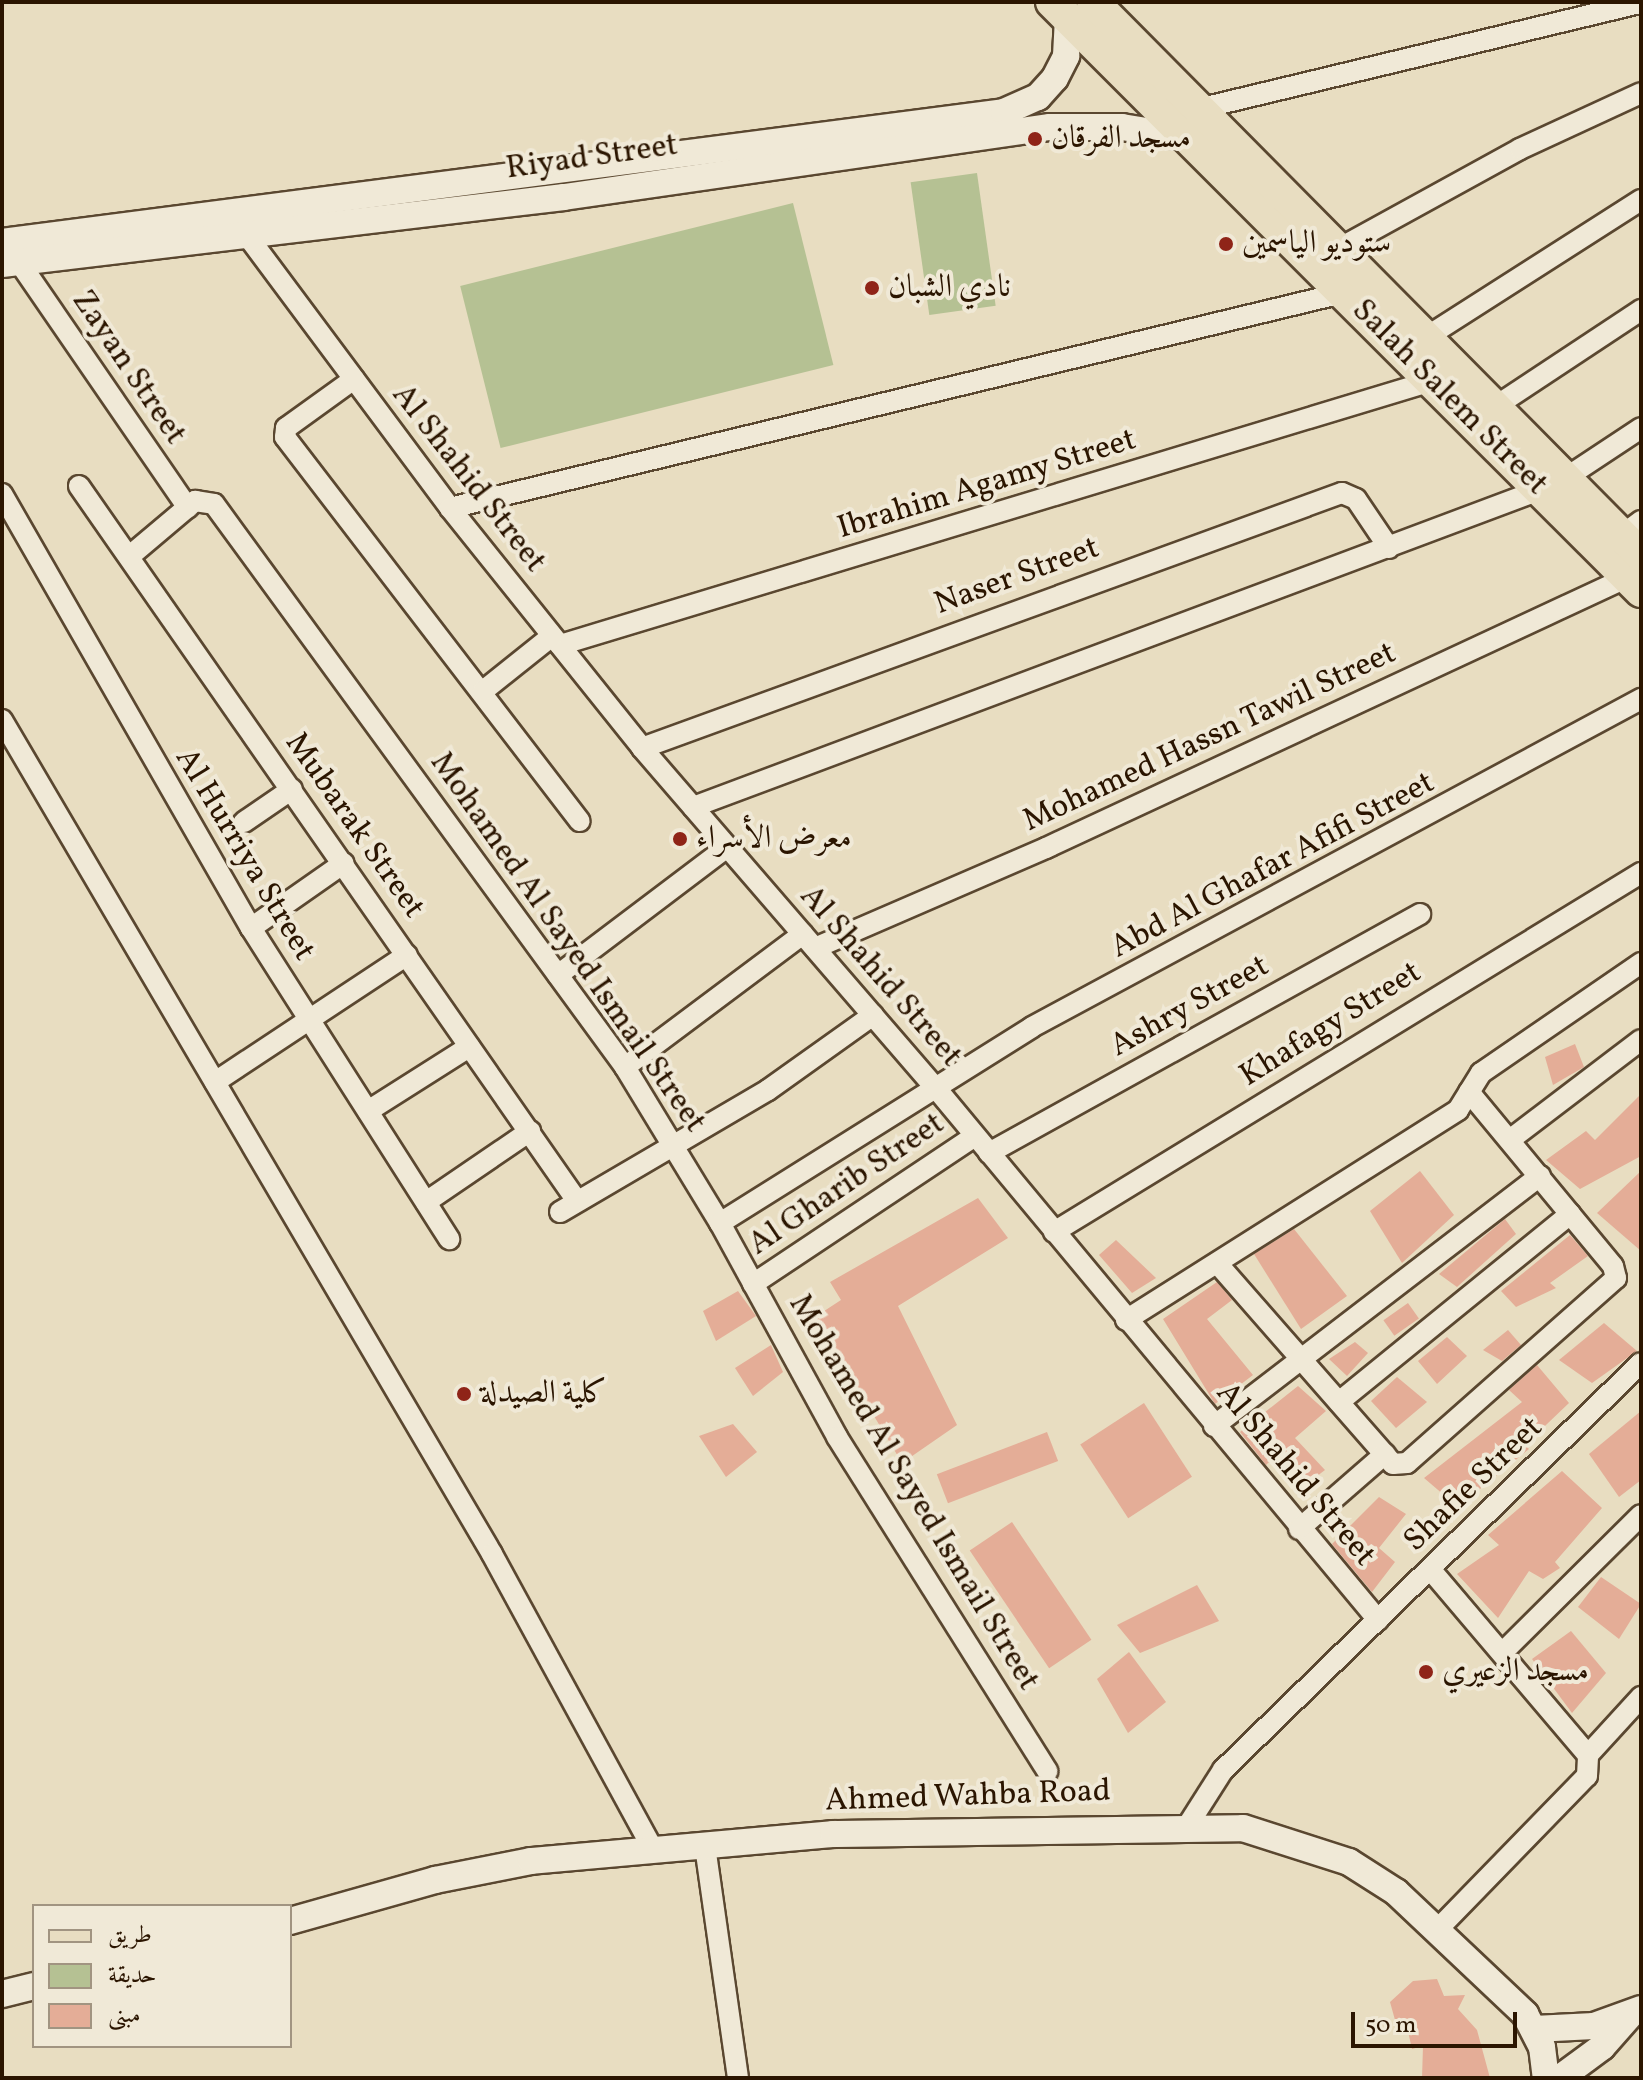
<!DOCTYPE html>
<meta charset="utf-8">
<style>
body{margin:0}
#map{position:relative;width:1643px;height:2080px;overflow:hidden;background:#e8ddc1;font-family:Vollkorn,Amiri,serif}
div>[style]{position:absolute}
.green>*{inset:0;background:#b5c193;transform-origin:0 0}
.building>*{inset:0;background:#e4ad97;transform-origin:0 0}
.roads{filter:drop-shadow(2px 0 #5a4730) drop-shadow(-2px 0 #5a4730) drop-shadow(0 2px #5a4730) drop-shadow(0 -2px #5a4730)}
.minor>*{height:20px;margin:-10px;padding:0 10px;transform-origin:10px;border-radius:10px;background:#f0e9d7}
.tertiary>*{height:26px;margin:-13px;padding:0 13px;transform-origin:13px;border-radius:13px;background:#f0e9d7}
.primary>*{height:32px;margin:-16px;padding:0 16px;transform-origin:16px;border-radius:16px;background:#e8ddc1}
.dots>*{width:22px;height:22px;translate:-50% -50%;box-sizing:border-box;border:4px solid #f0e9d7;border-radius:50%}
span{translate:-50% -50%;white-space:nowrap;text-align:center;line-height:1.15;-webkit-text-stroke:8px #f0e9d7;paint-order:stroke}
.poi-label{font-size:32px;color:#2b1500}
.left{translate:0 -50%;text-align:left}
.street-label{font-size:32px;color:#2b1500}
.frame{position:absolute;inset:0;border:4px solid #2b1500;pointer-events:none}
.legend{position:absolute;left:32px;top:1904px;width:260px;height:144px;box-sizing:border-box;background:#f0e9d7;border:2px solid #a19481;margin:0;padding:10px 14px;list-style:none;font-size:24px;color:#2b1500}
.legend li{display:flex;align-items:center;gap:16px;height:40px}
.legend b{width:40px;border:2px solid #a19481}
.scale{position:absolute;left:1351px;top:2012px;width:166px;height:36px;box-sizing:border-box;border:4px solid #2b1500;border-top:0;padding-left:10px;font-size:24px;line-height:28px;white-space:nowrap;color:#2b1500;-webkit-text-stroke:6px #f0e9d7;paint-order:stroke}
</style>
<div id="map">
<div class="green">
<i style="left:977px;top:173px;width:134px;height:67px;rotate:82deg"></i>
<i style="left:793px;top:203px;width:167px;height:343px;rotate:76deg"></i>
</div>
<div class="building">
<i style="clip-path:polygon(1575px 1044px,1584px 1067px,1553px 1085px,1545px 1057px)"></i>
<i style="clip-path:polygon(1641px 1094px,1641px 1156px,1580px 1189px,1546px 1160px,1586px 1131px,1595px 1140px)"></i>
<i style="clip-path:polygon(1420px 1171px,1454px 1215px,1402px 1263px,1370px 1211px)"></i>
<i style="clip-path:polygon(1641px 1171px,1641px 1251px,1597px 1213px)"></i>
<i style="clip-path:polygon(978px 1198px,1008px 1238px,898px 1306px,957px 1425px,902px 1463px,815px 1317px,841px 1300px,830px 1282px)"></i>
<i style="clip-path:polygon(1505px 1219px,1516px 1234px,1457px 1287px,1439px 1274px)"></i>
<i style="clip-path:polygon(1294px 1229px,1347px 1296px,1301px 1329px,1254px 1254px)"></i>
<i style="clip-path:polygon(1570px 1235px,1588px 1256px,1550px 1283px,1556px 1288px,1516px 1307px,1501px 1291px)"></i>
<i style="clip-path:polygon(1116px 1240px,1156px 1278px,1132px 1293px,1099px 1255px)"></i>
<i style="clip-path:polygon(1217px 1282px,1232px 1300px,1207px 1319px,1253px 1375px,1215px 1404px,1163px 1319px)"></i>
<i style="clip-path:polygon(738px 1291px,756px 1316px,716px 1341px,703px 1311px)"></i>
<i style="left:1408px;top:1303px;width:19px;height:30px;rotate:55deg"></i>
<i style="clip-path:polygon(1604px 1323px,1637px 1351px,1592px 1383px,1559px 1360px)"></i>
<i style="clip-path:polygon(1508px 1330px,1521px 1345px,1502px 1361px,1483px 1350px)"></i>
<i style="clip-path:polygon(1447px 1337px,1467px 1356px,1437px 1384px,1418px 1361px)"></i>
<i style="clip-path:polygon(1355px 1342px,1368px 1353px,1347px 1376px,1329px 1359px)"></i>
<i style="clip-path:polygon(771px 1345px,783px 1372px,753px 1396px,735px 1368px)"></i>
<i style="clip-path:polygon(1537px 1365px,1569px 1403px,1525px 1445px,1529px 1449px,1458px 1507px,1424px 1478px,1522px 1402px,1509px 1390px)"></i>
<i style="clip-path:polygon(1397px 1377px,1427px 1402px,1396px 1428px,1371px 1401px)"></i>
<i style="clip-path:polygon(1298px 1386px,1326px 1411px,1295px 1438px,1325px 1470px,1296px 1492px,1274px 1457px,1266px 1465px,1240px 1432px)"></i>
<i style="left:1144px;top:1403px;width:88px;height:76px;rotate:57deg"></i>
<i style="clip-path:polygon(1641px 1411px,1641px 1480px,1619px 1497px,1589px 1454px)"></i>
<i style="clip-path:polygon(733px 1424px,757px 1452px,726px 1477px,699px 1436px)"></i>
<i style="left:1047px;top:1432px;width:31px;height:118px;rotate:69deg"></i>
<i style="clip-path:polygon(1562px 1471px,1602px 1508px,1555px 1562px,1560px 1568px,1543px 1579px,1529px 1571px,1498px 1618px,1457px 1574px,1499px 1545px,1488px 1535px)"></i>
<i style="clip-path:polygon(1379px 1497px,1406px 1514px,1379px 1548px,1395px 1562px,1372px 1592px,1332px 1544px)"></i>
<i style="left:1012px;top:1522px;width:142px;height:51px;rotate:56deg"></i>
<i style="clip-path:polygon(1601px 1577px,1641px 1604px,1619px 1639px,1578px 1607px)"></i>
<i style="clip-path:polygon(1197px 1585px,1219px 1621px,1140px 1653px,1117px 1625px)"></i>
<i style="clip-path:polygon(1571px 1631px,1606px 1673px,1572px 1713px,1532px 1659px)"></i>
<i style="clip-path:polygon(1129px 1652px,1166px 1702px,1128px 1733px,1097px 1679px)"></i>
<i style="clip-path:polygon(1437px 1979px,1444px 1996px,1465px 1995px,1458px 2009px,1477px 2030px,1490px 2078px,1422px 2078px,1423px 2046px,1412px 2049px,1405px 2018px,1395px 2020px,1390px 2002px,1413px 1981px)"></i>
</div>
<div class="roads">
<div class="minor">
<i style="left:1198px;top:109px;width:456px;rotate:-13.5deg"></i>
<i style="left:240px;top:226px;width:352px;rotate:53.3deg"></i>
<i style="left:450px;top:508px;width:307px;rotate:51.3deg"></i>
<i style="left:642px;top:748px;width:448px;rotate:49.2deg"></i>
<i style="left:935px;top:1087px;width:693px;rotate:50.27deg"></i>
<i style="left:1340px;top:248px;width:205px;rotate:-28.8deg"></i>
<i style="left:1520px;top:149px;width:133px;rotate:-24.8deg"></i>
<i style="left:19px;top:262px;width:298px;rotate:55.5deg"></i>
<i style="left:1425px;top:338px;width:256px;rotate:-32.6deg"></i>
<i style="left:354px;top:379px;width:84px;rotate:144.2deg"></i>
<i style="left:286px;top:428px;width:9px;rotate:96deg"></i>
<i style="left:285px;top:437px;width:484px;rotate:52.5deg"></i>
<i style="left:1493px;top:408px;width:178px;rotate:-33.5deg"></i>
<i style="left:1564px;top:479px;width:92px;rotate:-33.5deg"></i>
<i style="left:79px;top:486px;width:871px;rotate:55.14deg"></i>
<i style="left:2px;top:494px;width:500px;rotate:60.16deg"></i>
<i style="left:251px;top:928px;width:369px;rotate:57.5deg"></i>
<i style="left:450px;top:508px;width:918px;rotate:-13.55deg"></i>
<i style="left:1621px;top:536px;width:25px;rotate:-37deg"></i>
<i style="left:131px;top:555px;width:84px;rotate:-40.2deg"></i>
<i style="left:195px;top:501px;width:19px;rotate:9deg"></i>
<i style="left:214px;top:504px;width:697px;rotate:53.87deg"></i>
<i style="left:625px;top:1067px;width:183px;rotate:58.7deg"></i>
<i style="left:720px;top:1223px;width:244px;rotate:61.3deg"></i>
<i style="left:837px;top:1437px;width:395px;rotate:57.8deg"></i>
<i style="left:560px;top:645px;width:910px;rotate:-16.86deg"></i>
<i style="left:483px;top:691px;width:88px;rotate:-38.6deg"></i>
<i style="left:2px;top:720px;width:967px;rotate:59.56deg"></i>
<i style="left:492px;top:1554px;width:338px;rotate:61.4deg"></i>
<i style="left:642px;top:748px;width:745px;rotate:-20.02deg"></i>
<i style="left:1342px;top:493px;width:15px;rotate:23deg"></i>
<i style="left:1356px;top:499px;width:59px;rotate:56deg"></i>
<i style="left:693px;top:807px;width:907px;rotate:-20.53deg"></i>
<i style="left:244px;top:822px;width:58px;rotate:-34.5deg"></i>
<i style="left:251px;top:928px;width:113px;rotate:-35deg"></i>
<i style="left:815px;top:948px;width:252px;rotate:-23.4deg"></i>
<i style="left:1046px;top:848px;width:642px;rotate:-24.97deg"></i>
<i style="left:558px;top:975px;width:212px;rotate:-37.1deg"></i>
<i style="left:625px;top:1067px;width:222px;rotate:-36.8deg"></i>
<i style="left:215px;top:1082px;width:230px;rotate:-33.5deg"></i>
<i style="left:368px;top:1111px;width:120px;rotate:-32.4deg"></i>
<i style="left:1511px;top:1139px;width:163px;rotate:-37.3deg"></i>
<i style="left:989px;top:1153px;width:493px;rotate:-29deg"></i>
<i style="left:426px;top:1202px;width:126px;rotate:-34.3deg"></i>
<i style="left:560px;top:1212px;width:241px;rotate:-30.4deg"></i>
<i style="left:768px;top:1090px;width:129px;rotate:-35.5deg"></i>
<i style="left:720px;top:1223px;width:368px;rotate:-32.1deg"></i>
<i style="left:1032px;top:1027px;width:692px;rotate:-28.31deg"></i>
<i style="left:1054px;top:1232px;width:688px;rotate:-31.45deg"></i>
<i style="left:1217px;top:1263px;width:267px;rotate:48.8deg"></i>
<i style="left:1393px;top:1464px;width:14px;rotate:-4deg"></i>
<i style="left:1407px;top:1463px;width:279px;rotate:-41.5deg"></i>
<i style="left:1616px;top:1278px;width:12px;rotate:-104deg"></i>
<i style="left:1613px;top:1266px;width:226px;rotate:-129.6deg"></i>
<i style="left:753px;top:1284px;width:267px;rotate:-33.7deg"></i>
<i style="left:1126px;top:1320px;width:393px;rotate:-32.3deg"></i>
<i style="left:1458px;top:1110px;width:44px;rotate:-58.1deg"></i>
<i style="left:1481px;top:1073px;width:194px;rotate:-34.5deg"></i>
<i style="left:1339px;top:1402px;width:298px;rotate:-39.1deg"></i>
<i style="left:1214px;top:1426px;width:411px;rotate:-37.5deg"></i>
<i style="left:1299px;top:1529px;width:114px;rotate:-41.1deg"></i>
<i style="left:1430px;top:1569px;width:244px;rotate:49.7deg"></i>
<i style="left:1588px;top:1755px;width:79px;rotate:-47.6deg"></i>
<i style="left:1503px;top:1652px;width:194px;rotate:-44.8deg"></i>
<i style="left:1188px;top:1825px;width:65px;rotate:-57.5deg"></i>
<i style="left:1223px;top:1770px;width:583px;rotate:-44.24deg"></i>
<i style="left:705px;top:1846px;width:234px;rotate:81.9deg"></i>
<i style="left:1437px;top:1930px;width:215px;rotate:-45.8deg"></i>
<i style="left:1587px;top:1776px;width:21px;rotate:-87deg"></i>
</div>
<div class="tertiary">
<i style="left:2px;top:242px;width:1010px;rotate:-7.39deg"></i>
<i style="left:1004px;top:112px;width:37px;rotate:-24deg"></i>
<i style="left:1038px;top:97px;width:25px;rotate:-48deg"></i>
<i style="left:1055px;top:78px;width:25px;rotate:-63deg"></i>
<i style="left:1066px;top:56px;width:38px;rotate:-87deg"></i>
<i style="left:2px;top:264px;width:566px;rotate:-6.8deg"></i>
<i style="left:564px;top:197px;width:491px;rotate:-8.2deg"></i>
<i style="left:1050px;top:127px;width:72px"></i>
<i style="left:1122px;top:127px;width:68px;rotate:9.3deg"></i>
<i style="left:290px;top:1921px;width:151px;rotate:-15.8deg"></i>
<i style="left:435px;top:1880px;width:98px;rotate:-11.2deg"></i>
<i style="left:531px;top:1861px;width:303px;rotate:-5.1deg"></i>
<i style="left:833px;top:1834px;width:410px;rotate:-0.8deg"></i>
<i style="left:1243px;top:1828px;width:111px;rotate:17.8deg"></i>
<i style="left:1349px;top:1862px;width:56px;rotate:32.6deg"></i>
<i style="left:1396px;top:1892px;width:178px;rotate:43.4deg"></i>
<i style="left:1525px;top:2014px;width:37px;rotate:63deg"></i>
<i style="left:1542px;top:2047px;width:31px;rotate:83deg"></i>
<i style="left:2px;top:1994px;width:33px;rotate:-14deg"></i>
<i style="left:1534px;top:2029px;width:60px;rotate:-2.9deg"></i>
<i style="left:1594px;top:2026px;width:50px;rotate:-19.9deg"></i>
<i style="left:1560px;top:2078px;width:52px;rotate:-36.4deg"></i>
<i style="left:1602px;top:2047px;width:44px;rotate:-48.7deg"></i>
</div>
<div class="primary">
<i style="left:1052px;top:2px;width:833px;rotate:45deg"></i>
<i style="left:1093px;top:2px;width:779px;rotate:45.26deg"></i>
</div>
</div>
<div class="dots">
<i style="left:1035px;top:139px;background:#8f2418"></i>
<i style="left:1226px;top:244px;background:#8f2418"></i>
<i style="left:872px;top:288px;background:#8f2418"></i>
<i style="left:680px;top:839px;background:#8f2418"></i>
<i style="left:464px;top:1394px;background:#8f2418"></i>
<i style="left:1426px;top:1672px;background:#8f2418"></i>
</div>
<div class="poi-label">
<span class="left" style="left:1051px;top:139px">مسجد الفرقان</span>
<span class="left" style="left:1242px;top:244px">ستوديو الياسمين</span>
<span class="left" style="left:888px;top:288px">نادي الشبان</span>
<span class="left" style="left:696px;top:839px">معرض الأسراء</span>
<span class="left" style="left:480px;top:1394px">كلية الصيدلة</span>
<span class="left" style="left:1442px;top:1672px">مسجد الزعيري</span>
</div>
<div class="street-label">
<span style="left:592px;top:158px;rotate:-8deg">Riyad Street</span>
<span style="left:128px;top:368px;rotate:56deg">Zayan Street</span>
<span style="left:1449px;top:398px;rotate:45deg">Salah Salem Street</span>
<span style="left:468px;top:479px;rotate:52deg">Al Shahid Street</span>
<span style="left:987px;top:485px;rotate:-17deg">Ibrahim Agamy Street</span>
<span style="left:1017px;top:577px;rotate:-20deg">Naser Street</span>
<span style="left:1210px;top:738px;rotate:-25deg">Mohamed Hassn Tawil Street</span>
<span style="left:354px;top:826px;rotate:55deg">Mubarak Street</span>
<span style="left:244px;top:855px;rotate:59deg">Al Hurriya Street</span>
<span style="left:1273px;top:866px;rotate:-28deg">Abd Al Ghafar Afifi Street</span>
<span style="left:567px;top:943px;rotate:55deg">Mohamed Al Sayed Ismail Street</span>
<span style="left:880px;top:977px;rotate:49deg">Al Shahid Street</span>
<span style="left:1190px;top:1007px;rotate:-29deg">Ashry Street</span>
<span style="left:1331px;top:1025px;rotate:-32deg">Khafagy Street</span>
<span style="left:847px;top:1185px;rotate:-34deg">Al Gharib Street</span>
<span style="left:1295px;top:1475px;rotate:50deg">Al Shahid Street</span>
<span style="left:1474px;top:1485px;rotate:-44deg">Shafie Street</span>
<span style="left:913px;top:1493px;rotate:59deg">Mohamed Al Sayed Ismail Street</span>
<span style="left:968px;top:1797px;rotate:-2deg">Ahmed Wahba Road</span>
</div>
<div class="frame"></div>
<ul class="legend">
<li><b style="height:10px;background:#e8ddc1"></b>طريق</li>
<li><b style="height:22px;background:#b5c193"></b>حديقة</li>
<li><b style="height:22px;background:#e4ad97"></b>مبنى</li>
</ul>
<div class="scale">50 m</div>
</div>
